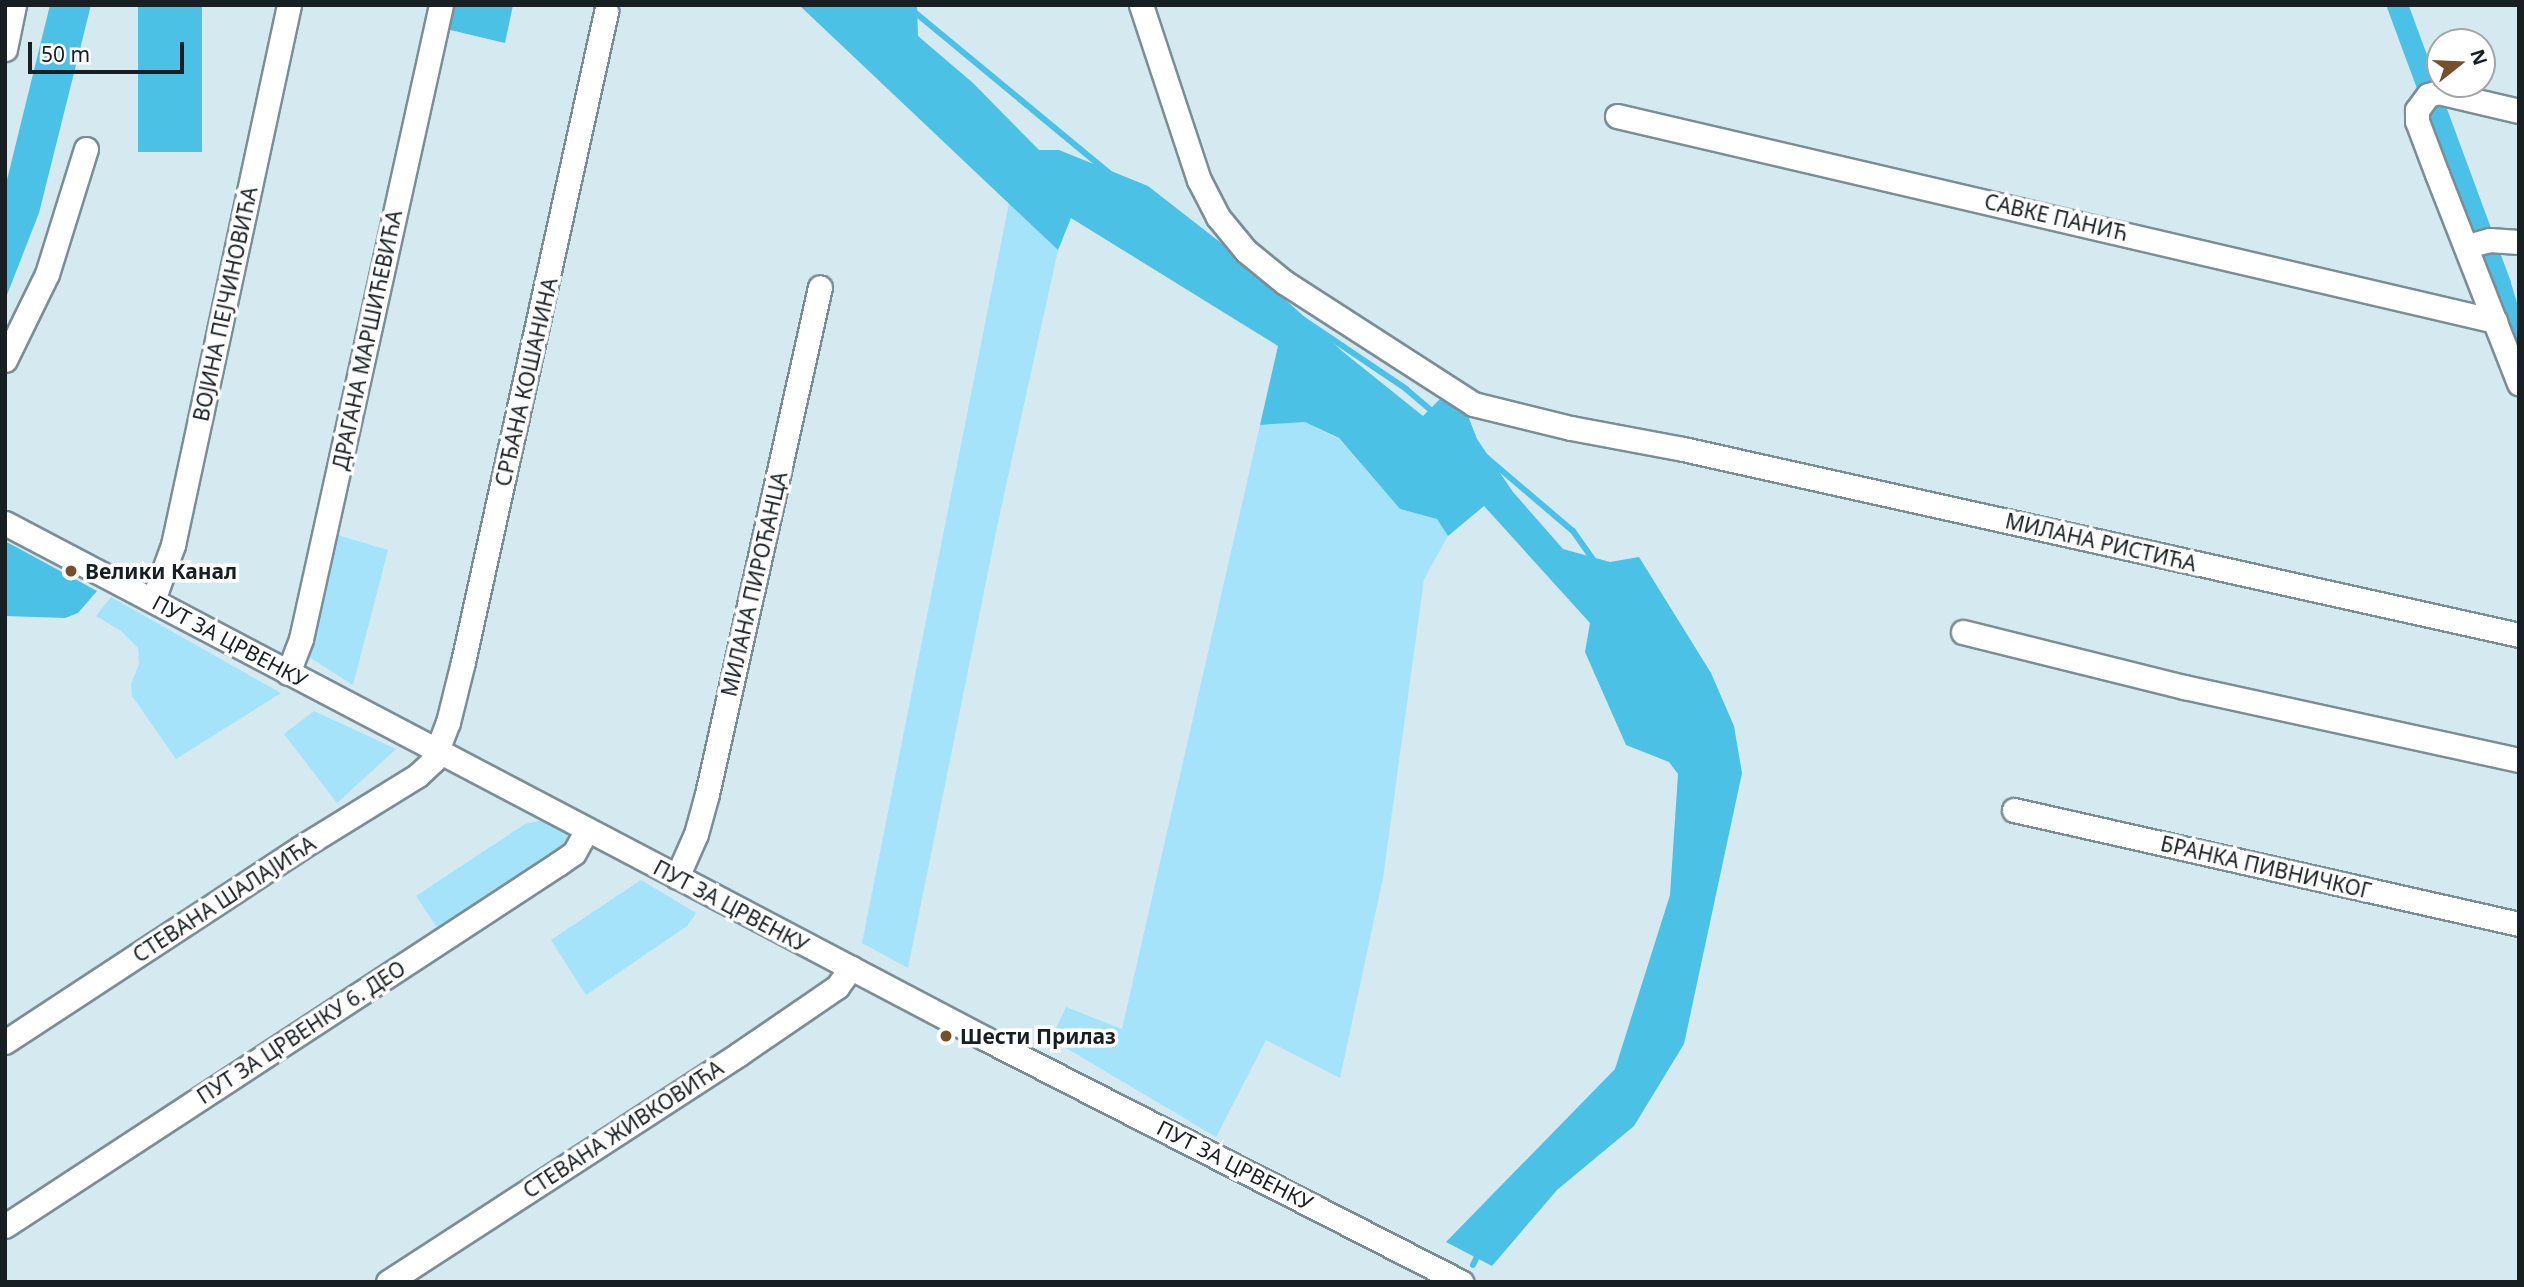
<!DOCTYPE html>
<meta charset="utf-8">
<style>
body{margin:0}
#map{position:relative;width:2524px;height:1287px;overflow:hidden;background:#d5e9f1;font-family:"Noto Sans",sans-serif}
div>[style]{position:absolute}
.green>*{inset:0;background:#a4e3fa}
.forest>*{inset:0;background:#4bc1e6;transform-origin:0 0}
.water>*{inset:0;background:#4bc1e7}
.stream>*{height:6px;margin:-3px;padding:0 3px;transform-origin:3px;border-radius:3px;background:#4bc1e7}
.canal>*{height:21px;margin:-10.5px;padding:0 10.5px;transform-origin:10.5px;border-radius:10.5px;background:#4bc1e7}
.roads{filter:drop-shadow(2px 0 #7b8e96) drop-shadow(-2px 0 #7b8e96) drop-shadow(0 2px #7b8e96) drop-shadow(0 -2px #7b8e96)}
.minor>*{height:23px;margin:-11.5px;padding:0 11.5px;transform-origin:11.5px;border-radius:11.5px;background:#fff}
.dots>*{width:19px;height:19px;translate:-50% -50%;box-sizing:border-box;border:4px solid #fff;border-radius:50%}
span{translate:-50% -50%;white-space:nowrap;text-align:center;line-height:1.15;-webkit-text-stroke:7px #fff;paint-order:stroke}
.street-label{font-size:21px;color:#181f22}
.poi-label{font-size:21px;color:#181f22;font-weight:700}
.left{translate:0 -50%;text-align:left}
.frame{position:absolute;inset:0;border:7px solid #181f22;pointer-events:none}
.north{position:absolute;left:2426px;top:28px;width:70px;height:70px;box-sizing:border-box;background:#fff;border:2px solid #a3a5a7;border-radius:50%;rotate:72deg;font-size:19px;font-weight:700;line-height:28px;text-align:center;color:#181f22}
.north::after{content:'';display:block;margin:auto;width:24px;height:32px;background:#76502c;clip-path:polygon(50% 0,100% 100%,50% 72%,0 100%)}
.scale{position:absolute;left:28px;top:42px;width:156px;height:32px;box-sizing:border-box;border:4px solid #181f22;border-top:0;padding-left:9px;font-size:21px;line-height:24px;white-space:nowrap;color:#181f22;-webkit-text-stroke:5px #fff;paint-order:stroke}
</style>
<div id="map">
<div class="green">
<i style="clip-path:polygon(1009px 203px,1058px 250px,998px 522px,908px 968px,862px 943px)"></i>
<i style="clip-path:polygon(1305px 422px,1339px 439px,1400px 509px,1437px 519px,1448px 536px,1424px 579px,1383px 878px,1340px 1078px,1266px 1040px,1216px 1137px,1051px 1039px,1066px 1007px,1122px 1029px,1260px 425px)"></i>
<i style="clip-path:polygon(334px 534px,388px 550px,353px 685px,306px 655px)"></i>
<i style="clip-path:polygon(111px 597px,281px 693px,176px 759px,132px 696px,131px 684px,139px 664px,138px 648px,121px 631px,96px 616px)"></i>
<i style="clip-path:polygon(314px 711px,396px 749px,337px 803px,284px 734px)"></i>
<i style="clip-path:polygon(543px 820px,576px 839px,439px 930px,416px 896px,525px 824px)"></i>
<i style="clip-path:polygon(641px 880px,696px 913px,687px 926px,586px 995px,551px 940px)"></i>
</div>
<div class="forest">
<i style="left:138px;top:5px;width:64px;height:147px"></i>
<i style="clip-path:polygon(451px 5px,513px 5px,505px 43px,446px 29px)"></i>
<i style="clip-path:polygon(799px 5px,917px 5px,918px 36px,973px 83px,1039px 150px,1059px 150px,1148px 186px,1234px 253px,1342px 351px,1423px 416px,1444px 395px,1465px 408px,1477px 439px,1513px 492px,1563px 549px,1610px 562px,1639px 557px,1711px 673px,1734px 726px,1742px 773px,1684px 1044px,1634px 1126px,1557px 1190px,1492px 1266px,1446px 1242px,1615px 1069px,1670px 895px,1678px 774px,1669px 762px,1626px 745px,1585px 652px,1590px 623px,1484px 506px,1448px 536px,1437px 519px,1400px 509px,1339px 438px,1305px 422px,1260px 425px,1278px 346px,1071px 218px,1058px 250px)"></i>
<i style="clip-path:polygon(5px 541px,97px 591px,78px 613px,65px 618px,5px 616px)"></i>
</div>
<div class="water">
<i style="clip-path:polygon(50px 5px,91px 5px,39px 213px,5px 300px,5px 188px)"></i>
</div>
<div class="stream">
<i style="left:906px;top:5px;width:397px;rotate:39.6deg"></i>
<i style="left:1212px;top:258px;width:234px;rotate:34deg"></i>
<i style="left:1406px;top:389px;width:219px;rotate:40.4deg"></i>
<i style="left:1573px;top:531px;width:165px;rotate:54.9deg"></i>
<i style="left:1668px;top:666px;width:97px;rotate:69deg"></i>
<i style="left:1703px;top:757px;width:120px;rotate:90.5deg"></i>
<i style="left:1702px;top:877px;width:190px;rotate:106.5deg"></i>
<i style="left:1648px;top:1059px;width:94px;rotate:128.1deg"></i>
<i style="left:1590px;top:1133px;width:128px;rotate:137.8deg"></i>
<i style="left:1495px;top:1219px;width:51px;rotate:115.6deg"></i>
</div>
<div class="canal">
<i style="left:2397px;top:5px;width:297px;rotate:69.7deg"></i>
<i style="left:2500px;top:284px;width:66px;rotate:73.2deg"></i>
</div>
<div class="roads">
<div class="minor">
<i style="left:1141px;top:5px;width:184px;rotate:71.7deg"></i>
<i style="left:1199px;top:180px;width:42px;rotate:62.8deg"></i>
<i style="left:1218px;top:217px;width:44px;rotate:50.5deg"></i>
<i style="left:1246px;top:251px;width:49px;rotate:39.2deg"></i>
<i style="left:1284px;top:282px;width:225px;rotate:32.8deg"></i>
<i style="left:1473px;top:404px;width:101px;rotate:13.8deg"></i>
<i style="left:1571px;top:428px;width:114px;rotate:10.6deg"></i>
<i style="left:1683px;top:449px;width:856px;rotate:12.54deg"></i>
<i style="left:5px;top:49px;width:45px;rotate:-78.4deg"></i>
<i style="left:2519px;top:111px;width:83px;rotate:-166.8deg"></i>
<i style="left:2438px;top:92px;width:10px;rotate:163deg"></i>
<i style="left:2428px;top:95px;width:19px;rotate:126deg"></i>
<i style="left:2417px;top:110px;width:11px;rotate:90deg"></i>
<i style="left:2417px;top:121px;width:57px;rotate:69.3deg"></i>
<i style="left:2437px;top:174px;width:225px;rotate:68.6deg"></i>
<i style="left:1617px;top:116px;width:902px;rotate:13.14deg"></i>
<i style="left:2467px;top:246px;width:23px;rotate:-15deg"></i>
<i style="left:2489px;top:240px;width:30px;rotate:4deg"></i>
<i style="left:5px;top:360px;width:96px;rotate:-64deg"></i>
<i style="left:47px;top:274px;width:131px;rotate:-72.7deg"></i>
<i style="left:5px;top:523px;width:1108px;rotate:27.74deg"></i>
<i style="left:986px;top:1039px;width:534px;rotate:27.09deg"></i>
<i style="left:153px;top:600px;width:59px;rotate:-70deg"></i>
<i style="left:173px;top:545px;width:552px;rotate:-77.88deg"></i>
<i style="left:1963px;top:632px;width:228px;rotate:14deg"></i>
<i style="left:2184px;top:687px;width:343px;rotate:12.3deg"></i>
<i style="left:288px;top:673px;width:36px;rotate:-69deg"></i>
<i style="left:301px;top:639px;width:649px;rotate:-77.55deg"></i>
<i style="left:2014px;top:810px;width:518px;rotate:12.72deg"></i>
<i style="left:677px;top:877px;width:47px;rotate:-66.2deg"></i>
<i style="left:696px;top:834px;width:41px;rotate:-74.6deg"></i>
<i style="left:707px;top:794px;width:519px;rotate:-77.44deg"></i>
<i style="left:5px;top:1042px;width:353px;rotate:-33.3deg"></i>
<i style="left:300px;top:848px;width:139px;rotate:-31.7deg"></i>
<i style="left:418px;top:775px;width:21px;rotate:-43deg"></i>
<i style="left:433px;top:761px;width:42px;rotate:-69deg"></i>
<i style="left:448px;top:722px;width:62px;rotate:-76deg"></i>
<i style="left:463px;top:662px;width:666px;rotate:-77.59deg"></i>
<i style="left:5px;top:1226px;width:661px;rotate:-33.21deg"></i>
<i style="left:558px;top:864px;width:19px;rotate:-35deg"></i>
<i style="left:574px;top:853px;width:26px;rotate:-61deg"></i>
<i style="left:388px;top:1282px;width:419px;rotate:-33deg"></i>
<i style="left:739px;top:1054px;width:119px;rotate:-34.4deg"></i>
<i style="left:837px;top:987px;width:24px;rotate:-54deg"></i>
</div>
</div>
<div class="dots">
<i style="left:71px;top:571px;background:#76502c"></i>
<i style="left:946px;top:1036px;background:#76502c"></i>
</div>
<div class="street-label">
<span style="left:2056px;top:217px;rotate:13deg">САВКЕ ПАНИЋ</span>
<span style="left:225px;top:304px;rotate:-78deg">ВОЈИНА ПЕЈЧИНОВИЋА</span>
<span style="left:367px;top:340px;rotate:-78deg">ДРАГАНА МАРШИЋЕВИЋА</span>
<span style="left:526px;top:382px;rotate:-77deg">СРЂАНА КОШАНИНА</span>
<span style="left:2101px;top:542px;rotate:13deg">МИЛАНА РИСТИЋА</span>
<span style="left:754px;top:584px;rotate:-77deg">МИЛАНА ПИРОЋАНЦА</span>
<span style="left:230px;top:641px;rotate:28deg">ПУТ ЗА ЦРВЕНКУ</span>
<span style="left:2266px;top:867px;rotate:13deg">БРАНКА ПИВНИЧКОГ</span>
<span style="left:224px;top:899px;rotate:-33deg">СТЕВАНА ШАЛАЈИЋА</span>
<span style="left:731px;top:906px;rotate:28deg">ПУТ ЗА ЦРВЕНКУ</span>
<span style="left:301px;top:1032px;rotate:-33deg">ПУТ ЗА ЦРВЕНКУ 6. ДЕО</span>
<span style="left:623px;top:1129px;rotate:-33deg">СТЕВАНА ЖИВКОВИЋА</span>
<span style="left:1235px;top:1165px;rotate:27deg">ПУТ ЗА ЦРВЕНКУ</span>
</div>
<div class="poi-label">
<span class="left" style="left:85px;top:571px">Велики Канал</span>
<span class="left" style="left:960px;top:1036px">Шести Прилаз</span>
</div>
<div class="frame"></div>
<div class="north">N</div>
<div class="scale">50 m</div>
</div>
